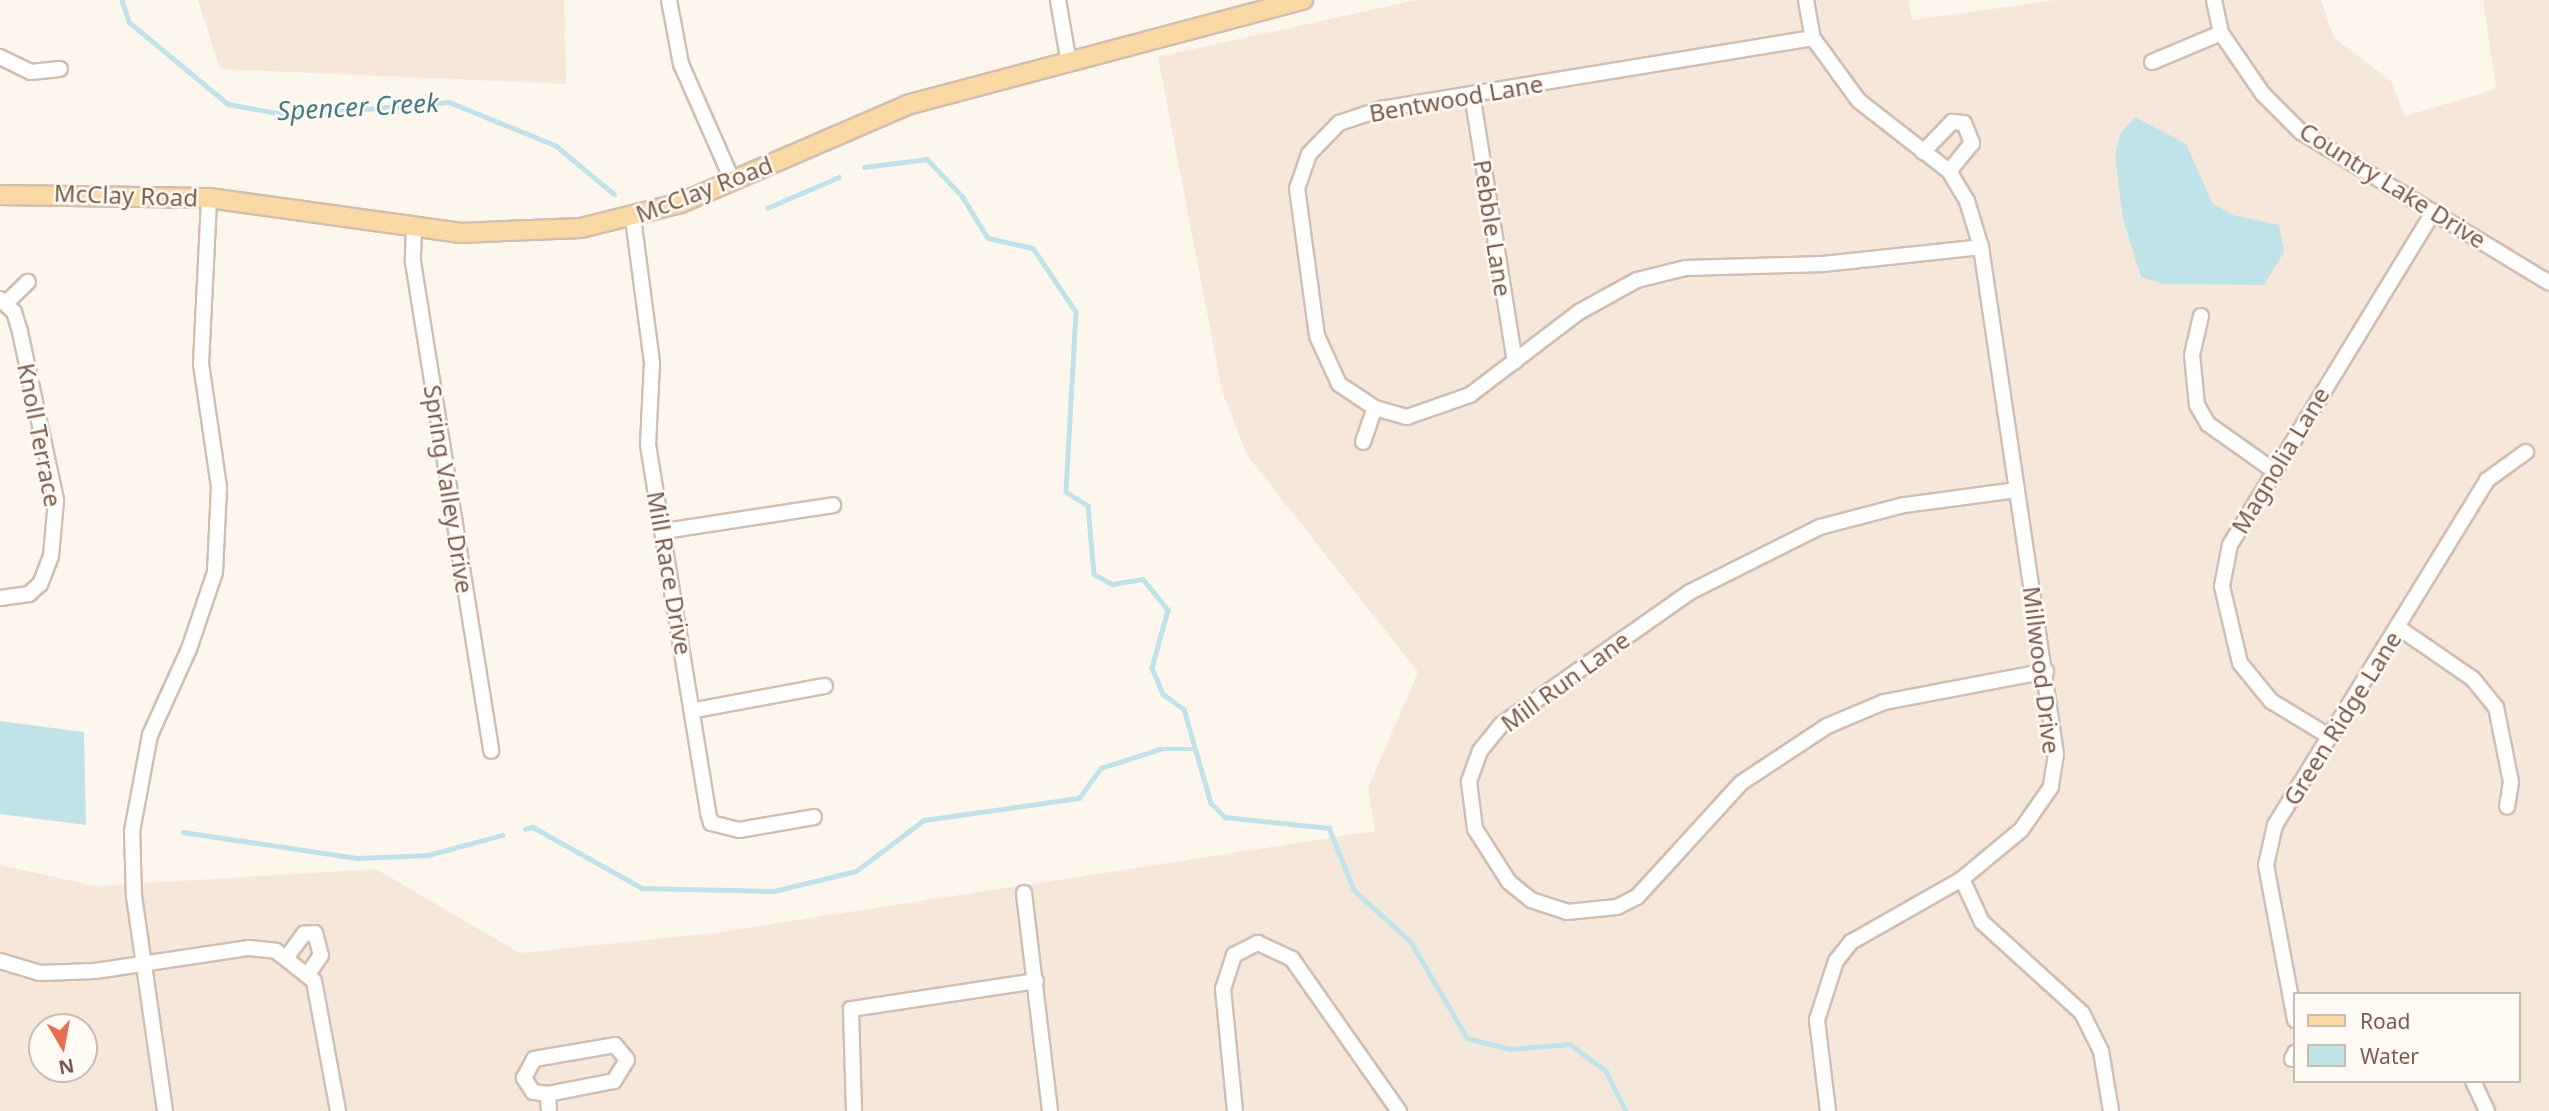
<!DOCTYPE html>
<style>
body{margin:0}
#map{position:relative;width:2549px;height:1111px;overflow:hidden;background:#fdf6ec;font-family:"Noto Sans",sans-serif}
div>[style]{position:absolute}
.residential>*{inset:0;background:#f5e8da}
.water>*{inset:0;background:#bfe3e8}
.stream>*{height:4.5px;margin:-2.25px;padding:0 2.25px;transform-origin:2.25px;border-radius:2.25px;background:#bfe3e8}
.roads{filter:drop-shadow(2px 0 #d1beb0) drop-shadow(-2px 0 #d1beb0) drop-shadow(0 2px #d1beb0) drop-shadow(0 -2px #d1beb0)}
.minor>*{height:14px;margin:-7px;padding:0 7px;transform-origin:7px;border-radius:7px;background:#fff}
.major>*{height:18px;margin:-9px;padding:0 9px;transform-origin:9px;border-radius:9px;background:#fbd9a5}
span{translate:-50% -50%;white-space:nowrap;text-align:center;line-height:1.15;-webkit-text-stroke:5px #fffaf3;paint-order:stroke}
.street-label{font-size:24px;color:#7a5c4d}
.water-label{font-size:26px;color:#437c86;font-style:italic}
.legend{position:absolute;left:2293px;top:992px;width:228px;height:91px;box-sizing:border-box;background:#fffaf3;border:2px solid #cabbb1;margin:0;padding:9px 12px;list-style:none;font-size:21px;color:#7a5c4d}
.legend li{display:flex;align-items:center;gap:14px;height:35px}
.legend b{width:35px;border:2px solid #cabbb1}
.north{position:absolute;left:28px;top:1013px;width:70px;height:70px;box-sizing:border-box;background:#fffaf3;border:2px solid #cabbb1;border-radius:50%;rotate:170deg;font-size:19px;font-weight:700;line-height:28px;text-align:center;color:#7a5c4d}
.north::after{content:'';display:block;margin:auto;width:24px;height:32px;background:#e76f51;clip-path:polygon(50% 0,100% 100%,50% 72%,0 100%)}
</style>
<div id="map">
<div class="residential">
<i style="clip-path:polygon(198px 0,564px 0,566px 84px,220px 69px)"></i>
<i style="clip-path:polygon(evenodd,1416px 0,1908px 0,1912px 20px,2055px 0,2321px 0,2334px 38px,2391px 81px,2405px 116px,2496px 89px,2483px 0,2549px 0,2549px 1111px,0 1111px,0 865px,96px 886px,376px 869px,520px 953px,714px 933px,1375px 831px,1368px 788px,1418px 672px,1247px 455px,1222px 391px,1158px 57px,1416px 0,2295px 994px,2519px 994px,2519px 1081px,2295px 1081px,2295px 994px,1416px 0,42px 1027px,84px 1027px,84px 1069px,42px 1069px,42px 1027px)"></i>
</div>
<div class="water">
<i style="clip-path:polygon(2135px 117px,2186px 144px,2213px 204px,2233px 215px,2279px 225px,2284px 252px,2264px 285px,2163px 284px,2141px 277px,2123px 219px,2115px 156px,2120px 134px)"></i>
<i style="clip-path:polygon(0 721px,84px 732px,86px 825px,0 814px)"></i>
</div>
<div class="stream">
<i style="left:122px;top:0;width:23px;rotate:72deg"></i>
<i style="left:129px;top:22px;width:129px;rotate:39.6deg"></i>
<i style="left:228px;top:104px;width:61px;rotate:10.4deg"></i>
<i style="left:288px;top:115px;width:162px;rotate:-4.6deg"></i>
<i style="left:449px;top:102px;width:114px;rotate:22.1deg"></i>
<i style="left:555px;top:145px;width:77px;rotate:39.7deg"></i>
<i style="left:864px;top:167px;width:64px;rotate:-7.2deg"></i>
<i style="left:927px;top:159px;width:51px;rotate:46.6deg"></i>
<i style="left:962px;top:196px;width:49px;rotate:58.2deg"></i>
<i style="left:988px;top:238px;width:46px;rotate:12.5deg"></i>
<i style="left:1033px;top:248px;width:77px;rotate:56.1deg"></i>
<i style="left:1076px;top:312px;width:180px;rotate:93.2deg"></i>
<i style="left:1066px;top:492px;width:26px;rotate:32deg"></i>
<i style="left:1088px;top:506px;width:68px;rotate:85deg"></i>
<i style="left:1094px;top:574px;width:21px;rotate:29deg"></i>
<i style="left:1112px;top:584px;width:31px;rotate:-9deg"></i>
<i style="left:1143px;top:579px;width:40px;rotate:51deg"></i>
<i style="left:1168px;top:610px;width:60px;rotate:105.4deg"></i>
<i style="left:1152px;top:668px;width:28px;rotate:67deg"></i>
<i style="left:1163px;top:694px;width:26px;rotate:36deg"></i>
<i style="left:1184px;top:709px;width:98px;rotate:74deg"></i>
<i style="left:1211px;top:803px;width:20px;rotate:45deg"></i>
<i style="left:1225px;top:817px;width:105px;rotate:6deg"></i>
<i style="left:1329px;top:828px;width:67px;rotate:68deg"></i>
<i style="left:1354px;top:890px;width:77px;rotate:42.4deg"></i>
<i style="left:1411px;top:942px;width:111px;rotate:59.7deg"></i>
<i style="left:1467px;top:1038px;width:44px;rotate:14.3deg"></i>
<i style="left:1510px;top:1049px;width:60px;rotate:-4.8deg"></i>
<i style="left:1570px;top:1044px;width:45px;rotate:36.9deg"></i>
<i style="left:1606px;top:1071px;width:45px;rotate:63.4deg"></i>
<i style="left:767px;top:208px;width:78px;rotate:-23.3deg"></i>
<i style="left:525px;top:829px;width:8px;rotate:-14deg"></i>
<i style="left:533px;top:827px;width:125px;rotate:29.2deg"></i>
<i style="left:642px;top:888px;width:132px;rotate:1.3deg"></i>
<i style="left:774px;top:891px;width:84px;rotate:-13.7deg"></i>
<i style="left:856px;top:871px;width:85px;rotate:-36.9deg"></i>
<i style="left:924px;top:820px;width:157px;rotate:-8.1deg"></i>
<i style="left:1079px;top:798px;width:37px;rotate:-54deg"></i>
<i style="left:1101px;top:768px;width:62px;rotate:-17.9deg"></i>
<i style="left:1160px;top:749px;width:32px"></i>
<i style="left:183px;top:832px;width:177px;rotate:8.5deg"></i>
<i style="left:358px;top:858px;width:70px;rotate:-2.5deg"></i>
<i style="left:428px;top:855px;width:77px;rotate:-15.1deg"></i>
</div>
<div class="roads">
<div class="minor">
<i style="left:669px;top:0;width:65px;rotate:79.4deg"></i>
<i style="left:681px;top:64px;width:129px;rotate:66.2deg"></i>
<i style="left:1058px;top:0;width:59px;rotate:80.2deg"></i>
<i style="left:1806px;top:0;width:39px;rotate:80deg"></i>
<i style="left:1813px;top:38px;width:78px;rotate:53.9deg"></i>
<i style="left:1859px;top:101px;width:114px;rotate:37.9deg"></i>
<i style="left:1949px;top:171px;width:35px;rotate:59deg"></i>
<i style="left:1967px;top:201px;width:48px;rotate:73.1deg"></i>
<i style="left:1981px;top:247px;width:513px;rotate:81.59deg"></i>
<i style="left:2056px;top:754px;width:33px;rotate:99deg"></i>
<i style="left:2051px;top:787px;width:52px;rotate:124.9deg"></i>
<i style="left:2021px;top:830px;width:77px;rotate:140.3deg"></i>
<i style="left:1962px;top:879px;width:128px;rotate:150.4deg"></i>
<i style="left:1851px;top:942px;width:24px;rotate:128deg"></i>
<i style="left:1836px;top:961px;width:62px;rotate:107.9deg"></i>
<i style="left:1817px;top:1020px;width:92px;rotate:83.1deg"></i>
<i style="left:2214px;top:0;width:34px;rotate:78deg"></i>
<i style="left:2221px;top:33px;width:74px;rotate:55.5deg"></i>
<i style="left:2263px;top:94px;width:54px;rotate:45deg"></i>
<i style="left:2301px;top:132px;width:290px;rotate:31.3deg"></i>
<i style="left:1813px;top:38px;width:435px;rotate:170.7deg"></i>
<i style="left:1384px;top:108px;width:47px;rotate:161.6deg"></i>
<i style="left:1339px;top:123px;width:43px;rotate:134.1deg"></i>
<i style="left:1309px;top:154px;width:36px;rotate:109deg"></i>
<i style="left:1297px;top:188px;width:149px;rotate:82.3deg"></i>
<i style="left:1317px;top:336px;width:53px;rotate:65.4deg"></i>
<i style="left:1339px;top:384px;width:43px;rotate:33.7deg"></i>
<i style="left:1375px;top:408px;width:33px;rotate:16deg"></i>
<i style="left:1407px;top:417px;width:67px;rotate:-19.2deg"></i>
<i style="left:1470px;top:395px;width:137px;rotate:-37.3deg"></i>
<i style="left:1579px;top:312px;width:66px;rotate:-28.9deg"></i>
<i style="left:1637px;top:280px;width:50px;rotate:-13.8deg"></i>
<i style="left:1686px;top:268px;width:137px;rotate:-1.7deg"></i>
<i style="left:1823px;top:264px;width:159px;rotate:-6.1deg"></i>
<i style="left:0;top:57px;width:34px;rotate:26deg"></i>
<i style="left:31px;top:72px;width:29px;rotate:-6deg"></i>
<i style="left:2152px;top:62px;width:75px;rotate:-22.8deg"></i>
<i style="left:1472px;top:94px;width:271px;rotate:80.9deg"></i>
<i style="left:1923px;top:152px;width:42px;rotate:-46deg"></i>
<i style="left:1952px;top:122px;width:12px;rotate:5deg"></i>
<i style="left:1964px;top:123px;width:22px;rotate:68deg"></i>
<i style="left:1972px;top:143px;width:36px;rotate:129deg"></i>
<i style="left:633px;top:218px;width:146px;rotate:82.5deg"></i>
<i style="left:652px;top:363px;width:82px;rotate:92.8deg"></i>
<i style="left:648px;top:445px;width:373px;rotate:80.7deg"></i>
<i style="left:708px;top:813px;width:10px;rotate:73deg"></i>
<i style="left:711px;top:823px;width:29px;rotate:14deg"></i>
<i style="left:739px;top:830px;width:76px;rotate:-9.8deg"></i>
<i style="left:414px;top:226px;width:36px;rotate:92deg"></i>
<i style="left:413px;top:262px;width:495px;rotate:80.9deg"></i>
<i style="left:0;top:299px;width:19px;rotate:43deg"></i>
<i style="left:14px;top:312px;width:21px;rotate:73deg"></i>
<i style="left:20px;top:332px;width:172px;rotate:77.9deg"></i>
<i style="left:56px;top:500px;width:56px;rotate:95.1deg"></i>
<i style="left:51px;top:556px;width:30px;rotate:111deg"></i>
<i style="left:40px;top:584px;width:15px;rotate:138deg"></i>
<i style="left:29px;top:594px;width:29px;rotate:172deg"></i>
<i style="left:7px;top:302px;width:29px;rotate:-44deg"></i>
<i style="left:2201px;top:316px;width:40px;rotate:103deg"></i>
<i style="left:2192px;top:355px;width:50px;rotate:84.3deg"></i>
<i style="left:2197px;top:405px;width:22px;rotate:60deg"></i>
<i style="left:2208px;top:424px;width:80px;rotate:35.3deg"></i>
<i style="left:1363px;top:442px;width:36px;rotate:-71deg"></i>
<i style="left:2017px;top:490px;width:114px;rotate:172.4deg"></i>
<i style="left:1904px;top:505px;width:87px;rotate:165.3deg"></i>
<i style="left:1820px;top:527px;width:145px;rotate:153.4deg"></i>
<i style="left:1690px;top:592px;width:231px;rotate:144.9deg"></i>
<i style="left:1501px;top:725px;width:33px;rotate:129deg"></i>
<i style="left:1480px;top:751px;width:33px;rotate:110deg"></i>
<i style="left:1469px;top:782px;width:47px;rotate:82.7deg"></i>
<i style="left:1475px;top:829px;width:63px;rotate:57.3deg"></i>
<i style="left:1509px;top:882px;width:28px;rotate:39deg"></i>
<i style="left:1531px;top:900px;width:38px;rotate:18deg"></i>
<i style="left:1567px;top:912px;width:50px;rotate:-5.7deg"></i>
<i style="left:1617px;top:907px;width:22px;rotate:-27deg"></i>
<i style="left:1637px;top:897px;width:154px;rotate:-47.6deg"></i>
<i style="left:1741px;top:783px;width:103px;rotate:-33.5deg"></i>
<i style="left:1827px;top:726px;width:62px;rotate:-22.8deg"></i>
<i style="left:1884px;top:702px;width:165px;rotate:-10.8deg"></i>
<i style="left:664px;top:531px;width:171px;rotate:-8.7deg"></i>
<i style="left:2399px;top:628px;width:90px;rotate:34.6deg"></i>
<i style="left:2473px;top:679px;width:36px;rotate:51deg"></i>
<i style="left:2496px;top:707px;width:76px;rotate:78.7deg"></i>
<i style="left:2511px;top:782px;width:25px;rotate:99deg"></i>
<i style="left:695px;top:710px;width:132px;rotate:-10.5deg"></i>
<i style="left:2327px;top:735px;width:66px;rotate:-148.7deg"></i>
<i style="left:2271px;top:701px;width:49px;rotate:-129.2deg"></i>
<i style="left:2240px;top:663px;width:79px;rotate:-103.2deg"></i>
<i style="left:2222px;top:586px;width:42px;rotate:-79deg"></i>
<i style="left:2230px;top:545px;width:391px;rotate:-58.6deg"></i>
<i style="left:1962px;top:879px;width:47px;rotate:65.1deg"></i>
<i style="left:1982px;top:922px;width:135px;rotate:42.3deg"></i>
<i style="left:2082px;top:1013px;width:42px;rotate:63.4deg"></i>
<i style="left:2101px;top:1051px;width:61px;rotate:80.5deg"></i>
<i style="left:1024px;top:893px;width:220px;rotate:83.2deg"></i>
<i style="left:287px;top:957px;width:29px;rotate:-54deg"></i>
<i style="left:304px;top:934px;width:11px;rotate:-5deg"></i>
<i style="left:315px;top:933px;width:23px;rotate:75deg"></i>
<i style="left:321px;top:955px;width:22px;rotate:124deg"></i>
<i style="left:0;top:961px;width:42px;rotate:16.7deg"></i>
<i style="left:40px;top:973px;width:55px;rotate:-2.1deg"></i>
<i style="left:95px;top:971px;width:156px;rotate:-8.5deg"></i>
<i style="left:249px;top:948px;width:27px;rotate:6deg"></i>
<i style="left:276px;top:951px;width:48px;rotate:38.3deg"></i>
<i style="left:314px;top:981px;width:132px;rotate:79.5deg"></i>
<i style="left:2295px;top:1020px;width:158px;rotate:-100.6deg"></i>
<i style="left:2266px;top:865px;width:41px;rotate:-77.3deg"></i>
<i style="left:2275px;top:825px;width:405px;rotate:-58.4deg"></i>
<i style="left:2487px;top:480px;width:48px;rotate:-35.7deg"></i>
<i style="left:615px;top:1045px;width:19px;rotate:51deg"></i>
<i style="left:627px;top:1060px;width:25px;rotate:122deg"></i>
<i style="left:614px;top:1081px;width:67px;rotate:168.9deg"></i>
<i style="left:548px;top:1094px;width:15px;rotate:-172deg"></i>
<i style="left:533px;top:1092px;width:17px;rotate:-123deg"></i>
<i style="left:524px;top:1078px;width:21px;rotate:-62deg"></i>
<i style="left:534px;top:1059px;width:82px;rotate:-9.8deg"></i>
<i style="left:2292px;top:1059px;width:7px;rotate:-63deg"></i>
<i style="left:2473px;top:1081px;width:33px;rotate:65deg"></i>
<i style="left:548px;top:1094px;width:17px;rotate:87deg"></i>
<i style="left:165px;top:1111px;width:216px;rotate:-98.2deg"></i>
<i style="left:134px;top:897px;width:66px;rotate:-91.7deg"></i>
<i style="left:132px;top:831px;width:98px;rotate:-79.4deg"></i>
<i style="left:150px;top:735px;width:94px;rotate:-65.6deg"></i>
<i style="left:189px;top:649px;width:81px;rotate:-71.3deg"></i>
<i style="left:215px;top:572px;width:85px;rotate:-87.3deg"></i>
<i style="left:219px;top:487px;width:124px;rotate:-98.3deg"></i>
<i style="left:201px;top:364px;width:166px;rotate:-87.2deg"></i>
<i style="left:854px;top:1111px;width:102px;rotate:-91.7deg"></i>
<i style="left:851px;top:1009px;width:187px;rotate:-8.6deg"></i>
<i style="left:1235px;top:1111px;width:123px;rotate:-95.6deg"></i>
<i style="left:1223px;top:989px;width:36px;rotate:-72deg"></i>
<i style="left:1234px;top:955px;width:27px;rotate:-27deg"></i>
<i style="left:1258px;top:943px;width:38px;rotate:25deg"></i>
<i style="left:1292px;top:959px;width:186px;rotate:54.9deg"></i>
</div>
<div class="major">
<i style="left:0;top:195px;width:209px;rotate:0.8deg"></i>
<i style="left:209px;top:198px;width:253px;rotate:7.9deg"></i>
<i style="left:460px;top:233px;width:121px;rotate:-2.4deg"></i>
<i style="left:581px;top:228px;width:103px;rotate:-14deg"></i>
<i style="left:681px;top:203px;width:246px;rotate:-23.4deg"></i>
<i style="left:907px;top:105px;width:410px;rotate:-14.9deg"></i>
</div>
</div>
<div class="street-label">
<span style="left:1456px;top:98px;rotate:-10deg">Bentwood Lane</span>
<span style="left:2393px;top:185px;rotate:32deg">Country Lake Drive</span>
<span style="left:704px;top:189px;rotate:-21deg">McClay Road</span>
<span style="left:126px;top:195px;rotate:2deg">McClay Road</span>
<span style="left:1493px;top:228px;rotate:81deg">Pebble Lane</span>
<span style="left:40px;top:435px;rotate:79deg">Knoll Terrace</span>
<span style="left:2280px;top:460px;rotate:-59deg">Magnolia Lane</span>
<span style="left:449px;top:489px;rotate:81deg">Spring Valley Drive</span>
<span style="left:670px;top:573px;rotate:80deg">Mill Race Drive</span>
<span style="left:2042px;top:670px;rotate:83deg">Millwood Drive</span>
<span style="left:1565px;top:681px;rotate:-36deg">Mill Run Lane</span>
<span style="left:2342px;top:718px;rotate:-58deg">Green Ridge Lane</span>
</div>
<div class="water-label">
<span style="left:358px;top:107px;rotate:-3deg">Spencer Creek</span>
</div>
<ul class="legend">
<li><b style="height:9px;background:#fbd9a5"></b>Road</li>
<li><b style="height:19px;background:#bfe3e8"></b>Water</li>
</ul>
<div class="north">N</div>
</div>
